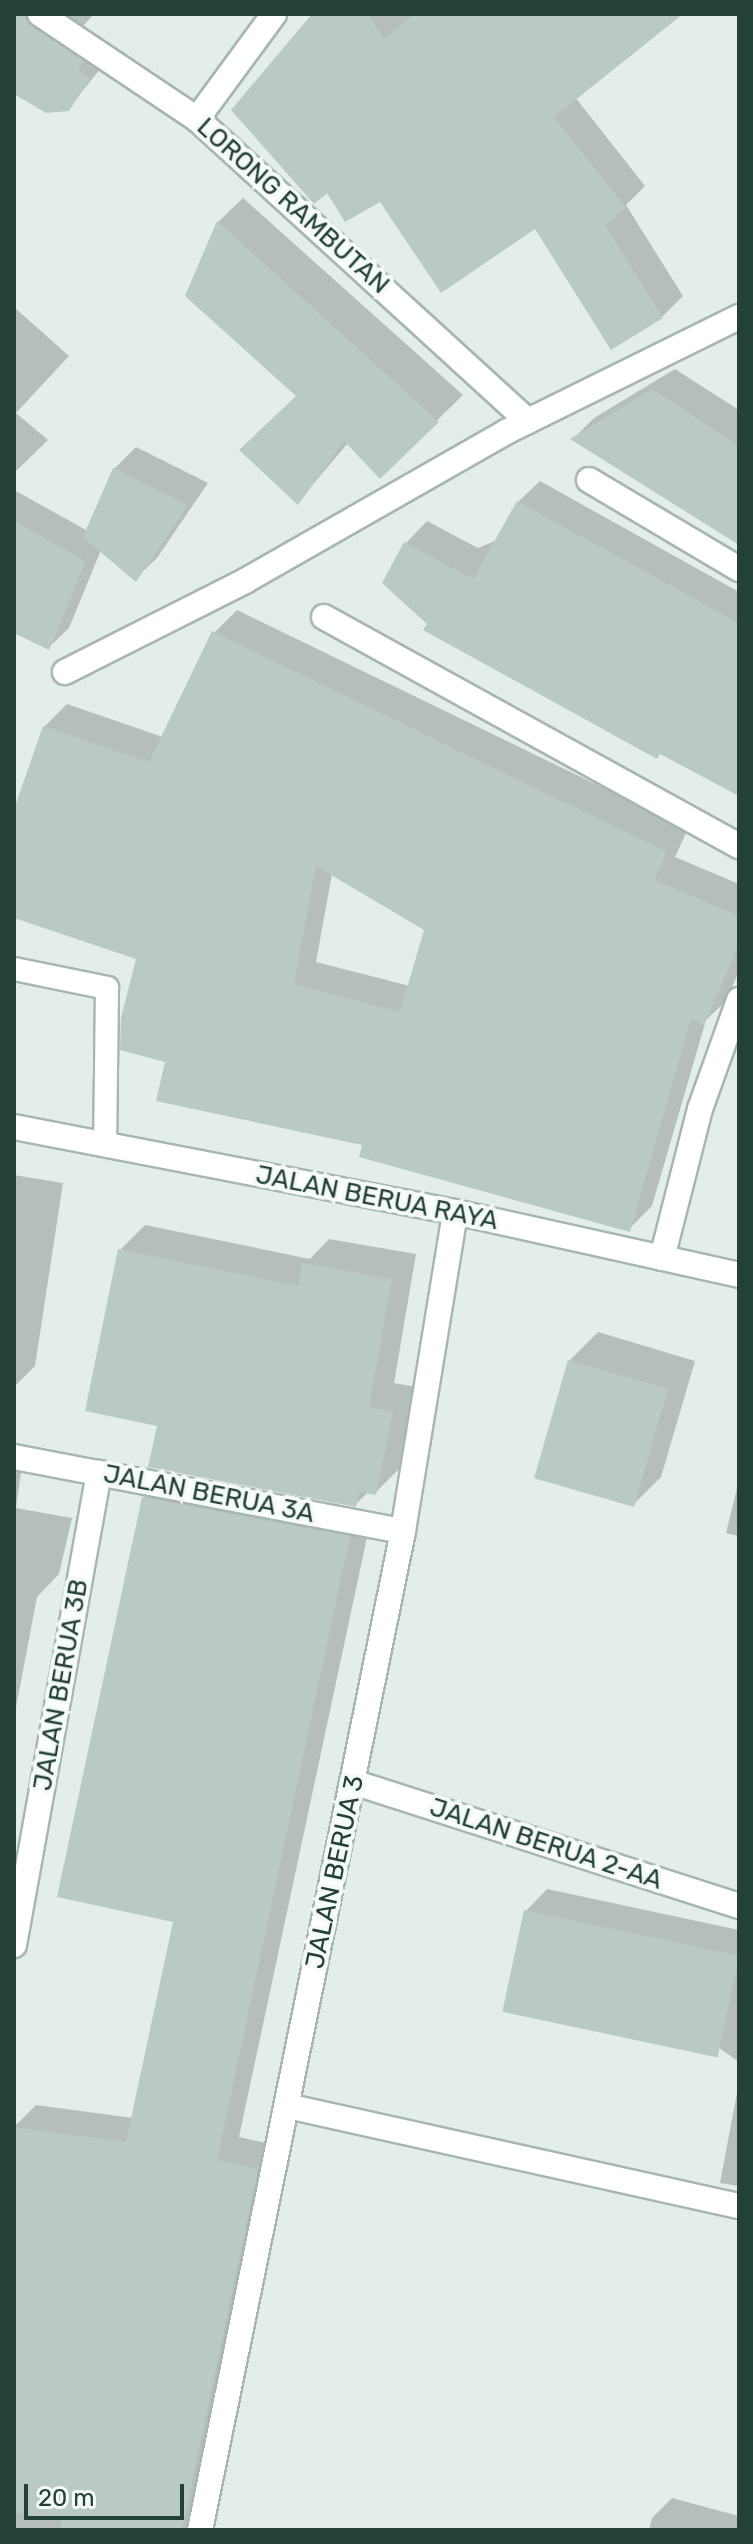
<!DOCTYPE html>
<style>
body{margin:0}
#map{position:relative;width:753px;height:2544px;overflow:hidden;background:#e4eee9;font-family:Rubik,sans-serif}
div>[style]{position:absolute}
.shadow>*{inset:0;background:#0003}
.building>*{inset:0;background:#bac9c1;transform-origin:0 0}
.roads{filter:drop-shadow(2px 0 #a6b7af) drop-shadow(-2px 0 #a6b7af) drop-shadow(0 2px #a6b7af) drop-shadow(0 -2px #a6b7af)}
.service>*{height:22px;margin:-11px;padding:0 11px;transform-origin:11px;border-radius:11px;background:#fff}
.minor>*{height:24px;margin:-12px;padding:0 12px;transform-origin:12px;border-radius:12px;background:#fff}
.tertiary>*{height:24px;margin:-12px;padding:0 12px;transform-origin:12px;border-radius:12px;background:#fff}
span{translate:-50% -50%;white-space:nowrap;text-align:center;line-height:1.15;-webkit-text-stroke:8px #f5faf7;paint-order:stroke}
.street-label{font-size:26px;color:#234135}
.frame{position:absolute;inset:0;border:16px solid #234135;pointer-events:none}
.scale{position:absolute;left:24px;top:2484px;width:160px;height:36px;box-sizing:border-box;border:4px solid #234135;border-top:0;padding-left:10px;font-size:24px;line-height:28px;white-space:nowrap;color:#234135;-webkit-text-stroke:6px #f5faf7;paint-order:stroke}
</style>
<div id="map">
<div class="shadow">
<i style="clip-path:polygon(14px 14px,94px 14px,83px 26px,103px 40px,98px 48px,109px 58px,68px 109px,14px 91px)"></i>
<i style="clip-path:polygon(313px 14px,678px 14px,575px 97px,645px 186px,626px 205px,683px 296px,662px 317px,536px 226px)"></i>
<i style="clip-path:polygon(243px 198px,463px 395px,380px 476px,348px 443px,298px 502px,298px 395px,218px 222px)"></i>
<i style="clip-path:polygon(14px 307px,69px 356px,16px 413px,48px 440px,14px 473px)"></i>
<i style="clip-path:polygon(675px 369px,739px 410px,739px 542px,573px 439px,594px 418px)"></i>
<i style="clip-path:polygon(136px 447px,208px 483px,157px 558px,135px 579px,101px 550px,69px 628px,48px 648px,14px 631px,14px 490px,88px 531px,114px 469px)"></i>
<i style="clip-path:polygon(540px 481px,739px 592px,739px 794px,429px 624px,384px 582px,406px 543px,427px 521px,478px 548px,497px 540px,518px 502px)"></i>
<i style="clip-path:polygon(evenodd,237px 610px,688px 829px,675px 857px,739px 884px,739px 971px,727px 1000px,706px 1020px,652px 1206px,629px 1229px,364px 1144px,168px 1061px,139px 958px,14px 916px,14px 815px,44px 727px,67px 704px,163px 737px,214px 633px,237px 610px,332px 874px,426px 930px,410px 986px,316px 962px,332px 874px)"></i>
<i style="clip-path:polygon(14px 1175px,63px 1183px,35px 1366px,14px 1387px)"></i>
<i style="clip-path:polygon(145px 1225px,310px 1259px,329px 1239px,416px 1254px,394px 1383px,417px 1387px,400px 1468px,375px 1493px,368px 1492px,355px 1505px,160px 1424px,120px 1250px)"></i>
<i style="clip-path:polygon(598px 1332px,695px 1361px,661px 1477px,633px 1505px,569px 1361px)"></i>
<i style="clip-path:polygon(14px 1456px,23px 1458px,16px 1508px,72px 1518px,59px 1574px,37px 1597px,14px 1718px)"></i>
<i style="clip-path:polygon(167px 1475px,372px 1514px,239px 2137px,280px 2146px,199px 2530px,14px 2530px,14px 2127px,36px 2105px,133px 2118px,176px 1921px,144px 1498px)"></i>
<i style="clip-path:polygon(739px 1480px,739px 1536px,726px 1533px)"></i>
<i style="clip-path:polygon(547px 1889px,739px 1930px,739px 2062px,526px 1911px)"></i>
<i style="clip-path:polygon(739px 2082px,739px 2186px,720px 2183px)"></i>
<i style="clip-path:polygon(672px 2498px,739px 2516px,739px 2530px,649px 2530px,652px 2518px)"></i>
</div>
<div class="building">
<i style="clip-path:polygon(14px 14px,26px 16px,32px 26px,84px 61px,78px 70px,90px 79px,69px 111px,46px 113px,14px 94px)"></i>
<i style="clip-path:polygon(312px 14px,368px 14px,384px 39px,414px 14px,683px 14px,554px 117px,626px 208px,605px 225px,663px 318px,611px 350px,535px 229px,441px 293px,380px 202px,345px 222px,327px 193px,314px 204px,231px 110px)"></i>
<i style="clip-path:polygon(217px 221px,439px 422px,380px 479px,344px 441px,298px 505px,239px 450px,296px 396px,185px 296px)"></i>
<i style="clip-path:polygon(652px 389px,739px 446px,739px 545px,570px 439px)"></i>
<i style="clip-path:polygon(113px 468px,188px 505px,136px 582px,83px 537px)"></i>
<i style="clip-path:polygon(517px 501px,739px 623px,739px 796px,660px 754px,657px 759px,423px 630px,427px 624px,382px 583px,404px 542px,473px 579px)"></i>
<i style="clip-path:polygon(14px 521px,86px 561px,49px 650px,14px 633px)"></i>
<i style="clip-path:polygon(evenodd,212px 631px,667px 852px,654px 880px,739px 916px,739px 945px,704px 1025px,691px 1019px,630px 1232px,359px 1157px,362px 1145px,156px 1101px,165px 1062px,120px 1050px,121px 1018px,136px 959px,14px 918px,14px 809px,43px 726px,149px 762px,212px 631px,316px 866px,424px 930px,400px 1012px,294px 984px,316px 866px)"></i>
<i style="clip-path:polygon(118px 1249px,298px 1286px,302px 1263px,392px 1279px,369px 1407px,393px 1412px,376px 1495px,359px 1492px,356px 1507px,148px 1467px,157px 1426px,85px 1411px)"></i>
<i style="left:568px;top:1360px;width:104px;height:123px;rotate:16deg"></i>
<i style="clip-path:polygon(142px 1497px,350px 1536px,217px 2160px,258px 2169px,182px 2530px,60px 2530px,62px 2521px,14px 2512px,14px 2127px,126px 2142px,173px 1922px,57px 1897px)"></i>
<i style="left:524px;top:1910px;width:220px;height:104px;rotate:12deg"></i>
</div>
<div class="roads">
<div class="service">
<i style="left:14px;top:969px;width:95px;rotate:11.5deg"></i>
<i style="left:107px;top:988px;width:157px;rotate:90.7deg"></i>
</div>
<div class="minor">
<i style="left:40px;top:14px;width:189px;rotate:33.8deg"></i>
<i style="left:197px;top:119px;width:448px;rotate:42.4deg"></i>
<i style="left:197px;top:119px;width:130px;rotate:-53.7deg"></i>
<i style="left:589px;top:480px;width:174px;rotate:30.7deg"></i>
<i style="left:324px;top:617px;width:474px;rotate:28.9deg"></i>
<i style="left:65px;top:672px;width:202px;rotate:-26.8deg"></i>
<i style="left:245px;top:581px;width:301px;rotate:-29.7deg"></i>
<i style="left:506px;top:432px;width:260px;rotate:-26.3deg"></i>
<i style="left:662px;top:1258px;width:154px;rotate:-75.7deg"></i>
<i style="left:700px;top:1109px;width:116px;rotate:-70.3deg"></i>
<i style="left:14px;top:1457px;width:396px;rotate:10.8deg"></i>
<i style="left:353px;top:1782px;width:405px;rotate:17.8deg"></i>
<i style="left:14px;top:1945px;width:480px;rotate:-79.8deg"></i>
<i style="left:287px;top:2106px;width:463px;rotate:12.5deg"></i>
<i style="left:200px;top:2530px;width:1019px;rotate:-78.51deg"></i>
<i style="left:403px;top:1531px;width:323px;rotate:-80.7deg"></i>
</div>
<div class="tertiary">
<i style="left:14px;top:1127px;width:449px;rotate:10.9deg"></i>
<i style="left:455px;top:1212px;width:291px;rotate:12.5deg"></i>
</div>
</div>
<div class="street-label">
<span style="left:293px;top:206px;rotate:42deg">LORONG RAMBUTAN</span>
<span style="left:377px;top:1198px;rotate:11deg">JALAN BERUA RAYA</span>
<span style="left:209px;top:1494px;rotate:11deg">JALAN BERUA 3A</span>
<span style="left:61px;top:1685px;rotate:-80deg">JALAN BERUA 3B</span>
<span style="left:546px;top:1844px;rotate:18deg">JALAN BERUA 2-AA</span>
<span style="left:335px;top:1872px;rotate:-78deg">JALAN BERUA 3</span>
</div>
<div class="frame"></div>
<div class="scale">20 m</div>
</div>
